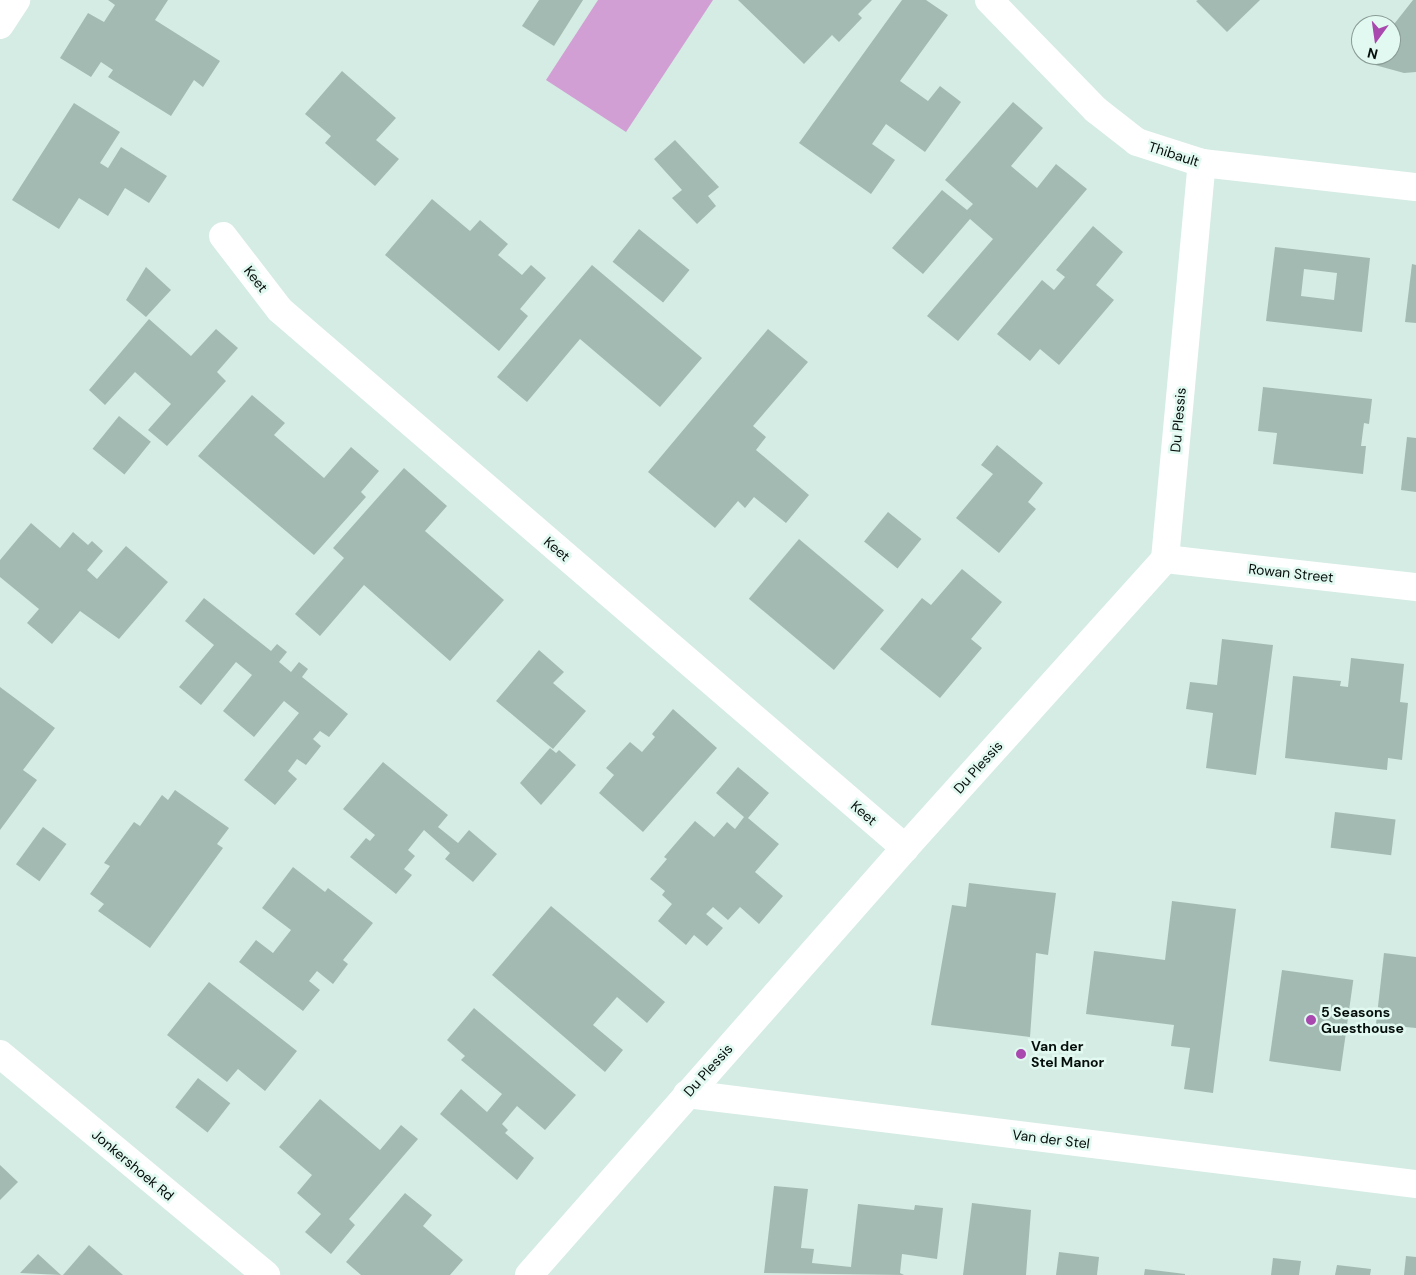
<!DOCTYPE html>
<style>
body{margin:0}
#map{position:relative;width:1416px;height:1275px;overflow:hidden;background:#d4ece3;font-family:"DM Sans",sans-serif}
div>[style]{position:absolute}
.green>*{inset:0;background:#d19fd3}
.building>*{inset:0;background:#a3bab2;transform-origin:0 0}
.minor>*{height:28px;margin:-14px;padding:0 14px;transform-origin:14px;border-radius:14px;background:#fff}
.dots>*{width:14px;height:14px;translate:-50% -50%;box-sizing:border-box;border:2px solid #e1f9f0;border-radius:50%}
span{translate:-50% -50%;white-space:nowrap;text-align:center;line-height:1.15;-webkit-text-stroke:5px #e1f9f0;paint-order:stroke}
.street-label{font-size:14px;color:#060e0c}
.poi-label{font-size:14px;color:#060e0c;font-weight:700}
.left{translate:0 -50%;text-align:left}
.north{position:absolute;left:1351px;top:15px;width:50px;height:50px;box-sizing:border-box;background:#e1f9f0;border:1px solid #899b95;border-radius:50%;rotate:194deg;font-size:14px;font-weight:700;line-height:20px;text-align:center;color:#060e0c}
.north::after{content:'';display:block;margin:auto;width:18px;height:22px;background:#a948af;clip-path:polygon(50% 0,100% 100%,50% 72%,0 100%)}
</style>
<div id="map">
<div class="green">
<i style="clip-path:polygon(598px 0,713px 0,626px 132px,546px 80px)"></i>
</div>
<div class="building">
<i style="clip-path:polygon(108px 0,168px 0,155px 20px,220px 61px,203px 87px,194px 80px,171px 116px,108px 77px,113px 70px,101px 62px,91px 77px,60px 58px,88px 13px,104px 22px,115px 5px)"></i>
<i style="clip-path:polygon(539px 0,583px 0,554px 46px,522px 26px)"></i>
<i style="clip-path:polygon(738px 0,872px 0,858px 14px,862px 18px,839px 42px,832px 35px,804px 64px)"></i>
<i style="clip-path:polygon(902px 0,926px 0,948px 15px,900px 81px,928px 101px,940px 86px,961px 102px,925px 152px,886px 124px,872px 144px,895px 160px,871px 194px,799px 143px)"></i>
<i style="clip-path:polygon(1260px 0,1227px 32px,1196px 1px,1198px 0)"></i>
<i style="clip-path:polygon(1413px 0,1416px 0,1416px 72px,1404px 73px,1364px 62px,1369px 55px,1391px 55px,1391px 28px)"></i>
<i style="clip-path:polygon(342px 71px,396px 118px,376px 140px,399px 159px,375px 186px,325px 143px,331px 136px,305px 114px)"></i>
<i style="clip-path:polygon(1013px 102px,1043px 128px,1011px 166px,1037px 188px,1056px 164px,1087px 189px,958px 341px,927px 316px,993px 239px,970px 219px,923px 274px,892px 248px,942px 190px,967px 210px,973px 204px,945px 180px)"></i>
<i style="clip-path:polygon(74px 103px,120px 132px,100px 163px,108px 168px,121px 147px,167px 176px,149px 203px,125px 188px,108px 216px,79px 198px,59px 229px,12px 200px)"></i>
<i style="clip-path:polygon(675px 140px,719px 187px,708px 196px,716px 206px,697px 224px,672px 198px,682px 190px,654px 159px)"></i>
<i style="clip-path:polygon(432px 199px,470px 231px,480px 220px,508px 244px,498px 255px,522px 275px,531px 265px,546px 278px,520px 309px,528px 316px,499px 351px,385px 255px)"></i>
<i style="clip-path:polygon(1093px 226px,1123px 252px,1096px 285px,1114px 300px,1059px 365px,1040px 349px,1030px 361px,997px 334px,1042px 280px,1054px 290px,1065px 277px,1056px 270px)"></i>
<i style="left:639px;top:229px;width:65px;height:42px;rotate:39deg"></i>
<i style="clip-path:polygon(evenodd,1275px 247px,1370px 258px,1362px 332px,1266px 321px,1275px 247px,1304px 269px,1337px 273px,1334px 300px,1301px 296px,1304px 269px)"></i>
<i style="clip-path:polygon(1412px 264px,1416px 265px,1416px 323px,1405px 322px)"></i>
<i style="clip-path:polygon(592px 265px,702px 358px,660px 407px,580px 339px,527px 402px,497px 377px)"></i>
<i style="clip-path:polygon(146px 267px,171px 290px,146px 317px,126px 300px)"></i>
<i style="clip-path:polygon(149px 319px,191px 356px,216px 329px,238px 348px,217px 372px,226px 381px,167px 446px,148px 430px,171px 404px,135px 372px,105px 405px,89px 390px)"></i>
<i style="clip-path:polygon(768px 329px,808px 362px,753px 426px,766px 437px,756px 450px,809px 495px,786px 523px,754px 497px,745px 508px,738px 501px,715px 528px,648px 472px)"></i>
<i style="clip-path:polygon(1263px 387px,1372px 399px,1369px 424px,1364px 423px,1361px 446px,1366px 446px,1363px 474px,1273px 464px,1277px 433px,1258px 431px)"></i>
<i style="clip-path:polygon(252px 395px,285px 423px,274px 435px,324px 478px,351px 447px,379px 471px,361px 492px,366px 497px,314px 555px,198px 456px)"></i>
<i style="left:119px;top:416px;width:41px;height:42px;rotate:39deg"></i>
<i style="clip-path:polygon(1407px 437px,1416px 438px,1416px 492px,1401px 490px)"></i>
<i style="clip-path:polygon(997px 445px,1043px 483px,1028px 502px,1036px 509px,999px 553px,956px 518px,993px 474px,981px 465px)"></i>
<i style="clip-path:polygon(404px 468px,447px 506px,425px 531px,504px 600px,450px 661px,364px 585px,320px 636px,295px 614px,344px 558px,333px 548px)"></i>
<i style="left:888px;top:512px;width:43px;height:38px;rotate:39deg"></i>
<i style="clip-path:polygon(31px 523px,60px 548px,73px 532px,88px 545px,92px 541px,103px 551px,87px 570px,97px 579px,126px 546px,168px 582px,119px 639px,80px 611px,52px 644px,27px 623px,39px 609px,0 577px,0 560px)"></i>
<i style="left:799px;top:539px;width:111px;height:78px;rotate:40deg"></i>
<i style="clip-path:polygon(962px 569px,1002px 602px,971px 639px,982px 648px,940px 698px,880px 649px,922px 598px,931px 605px)"></i>
<i style="clip-path:polygon(204px 598px,271px 651px,277px 644px,287px 652px,279px 662px,291px 672px,299px 662px,308px 669px,302px 677px,348px 714px,329px 737px,320px 731px,313px 739px,321px 746px,306px 765px,297px 759px,288px 771px,297px 779px,275px 805px,244px 780px,299px 713px,284px 701px,254px 737px,223px 711px,252px 675px,236px 662px,201px 705px,179px 687px,214px 645px,185px 621px)"></i>
<i style="clip-path:polygon(1222px 639px,1273px 645px,1256px 775px,1206px 768px,1213px 713px,1186px 709px,1190px 682px,1217px 685px)"></i>
<i style="clip-path:polygon(539px 650px,564px 672px,553px 683px,586px 711px,553px 749px,496px 701px)"></i>
<i style="clip-path:polygon(1351px 658px,1404px 664px,1400px 702px,1408px 703px,1402px 760px,1388px 758px,1387px 770px,1285px 758px,1293px 676px,1341px 681px,1340px 686px,1348px 687px)"></i>
<i style="clip-path:polygon(0 687px,55px 728px,23px 770px,37px 780px,0 830px)"></i>
<i style="clip-path:polygon(673px 709px,717px 748px,643px 832px,599px 793px,614px 775px,606px 768px,630px 742px,642px 752px,655px 737px,652px 734px)"></i>
<i style="clip-path:polygon(550px 748px,556px 753px,559px 750px,576px 765px,541px 805px,520px 783px)"></i>
<i style="clip-path:polygon(383px 762px,448px 815px,438px 827px,458px 843px,469px 830px,497px 854px,473px 882px,445px 859px,450px 853px,424px 830px,408px 850px,415px 856px,404px 869px,412px 875px,396px 894px,350px 857px,366px 838px,370px 841px,375px 835px,343px 809px)"></i>
<i style="clip-path:polygon(738px 767px,769px 793px,748px 818px,779px 844px,755px 872px,783px 896px,759px 924px,740px 907px,728px 920px,713px 907px,706px 914px,723px 928px,707px 946px,694px 935px,686px 945px,658px 921px,672px 904px,662px 895px,665px 891px,650px 879px,667px 859px,664px 857px,695px 821px,714px 837px,727px 822px,735px 829px,744px 817px,716px 793px)"></i>
<i style="clip-path:polygon(175px 790px,229px 828px,217px 844px,223px 848px,150px 948px,98px 911px,104px 904px,90px 894px,110px 866px,104px 863px,134px 822px,140px 826px,162px 795px,168px 800px)"></i>
<i style="left:1335px;top:812px;width:61px;height:36px;rotate:7deg"></i>
<i style="left:43px;top:827px;width:29px;height:46px;rotate:36deg"></i>
<i style="clip-path:polygon(293px 867px,325px 892px,328px 888px,373px 923px,343px 960px,348px 964px,333px 984px,317px 971px,309px 981px,320px 990px,303px 1011px,239px 962px,256px 940px,273px 953px,291px 930px,262px 908px)"></i>
<i style="clip-path:polygon(969px 883px,1056px 893px,1048px 955px,1036px 953px,1030px 1037px,931px 1025px,952px 905px,966px 907px)"></i>
<i style="clip-path:polygon(1172px 901px,1236px 909px,1213px 1093px,1184px 1089px,1190px 1048px,1171px 1046px,1174px 1025px,1086px 1014px,1094px 951px,1165px 960px)"></i>
<i style="clip-path:polygon(551px 906px,665px 1002px,647px 1023px,617px 997px,593px 1025px,623px 1050px,605px 1072px,492px 975px)"></i>
<i style="clip-path:polygon(1384px 953px,1416px 957px,1416px 1028px,1376px 1024px)"></i>
<i style="left:1282px;top:970px;width:72px;height:92px;rotate:8deg"></i>
<i style="clip-path:polygon(209px 982px,297px 1051px,265px 1091px,238px 1069px,227px 1082px,167px 1035px)"></i>
<i style="clip-path:polygon(474px 1008px,576px 1095px,545px 1130px,517px 1106px,502px 1124px,508px 1130px,505px 1133px,534px 1158px,517px 1180px,440px 1114px,461px 1089px,487px 1112px,502px 1094px,461px 1060px,465px 1056px,447px 1040px)"></i>
<i style="left:198px;top:1078px;width:41px;height:37px;rotate:38deg"></i>
<i style="clip-path:polygon(320px 1099px,380px 1150px,401px 1125px,418px 1139px,349px 1219px,355px 1225px,331px 1254px,305px 1232px,321px 1214px,297px 1193px,312px 1175px,279px 1147px)"></i>
<i style="clip-path:polygon(0 1165px,18px 1182px,0 1200px)"></i>
<i style="clip-path:polygon(774px 1186px,808px 1189px,801px 1248px,814px 1249px,812px 1263px,851px 1267px,858px 1204px,914px 1210px,915px 1205px,943px 1208px,937px 1259px,902px 1254px,900px 1273px,904px 1275px,764px 1273px)"></i>
<i style="clip-path:polygon(405px 1193px,432px 1215px,423px 1226px,463px 1260px,450px 1275px,361px 1275px,346px 1262px)"></i>
<i style="clip-path:polygon(972px 1203px,1031px 1210px,1026px 1275px,963px 1275px)"></i>
<i style="clip-path:polygon(89px 1245px,123px 1275px,63px 1275px)"></i>
<i style="clip-path:polygon(1059px 1252px,1099px 1257px,1097px 1275px,1056px 1275px)"></i>
<i style="clip-path:polygon(38px 1254px,61px 1275px,20px 1273px)"></i>
<i style="clip-path:polygon(1406px 1256px,1416px 1257px,1416px 1275px,1404px 1275px)"></i>
<i style="clip-path:polygon(1273px 1258px,1301px 1261px,1299px 1275px,1271px 1275px)"></i>
<i style="clip-path:polygon(1337px 1265px,1371px 1269px,1370px 1275px,1335px 1275px)"></i>
<i style="clip-path:polygon(1145px 1269px,1185px 1274px,1185px 1275px,1144px 1275px)"></i>
</div>
<div class="minor">
<i style="left:989px;top:0;width:153px;rotate:45.8deg"></i>
<i style="left:1096px;top:110px;width:52px;rotate:38deg"></i>
<i style="left:1137px;top:142px;width:68px;rotate:17.9deg"></i>
<i style="left:1202px;top:163px;width:215px;rotate:6.4deg"></i>
<i style="left:0;top:25px;width:30px;rotate:-57deg"></i>
<i style="left:223px;top:236px;width:93px;rotate:52.4deg"></i>
<i style="left:280px;top:310px;width:825px;rotate:40.72deg"></i>
<i style="left:1165px;top:559px;width:253px;rotate:6.4deg"></i>
<i style="left:0;top:1054px;width:346px;rotate:39.7deg"></i>
<i style="left:687px;top:1094px;width:735px;rotate:7.04deg"></i>
<i style="left:529px;top:1275px;width:569px;rotate:-48.63deg"></i>
<i style="left:905px;top:848px;width:389px;rotate:-48deg"></i>
<i style="left:1165px;top:559px;width:398px;rotate:-84.7deg"></i>
</div>
<div class="dots">
<i style="left:1311px;top:1020px;background:#a948af"></i>
<i style="left:1021px;top:1054px;background:#a948af"></i>
</div>
<div class="street-label">
<span style="left:1174px;top:154px;rotate:18deg">Thibault</span>
<span style="left:256px;top:279px;rotate:52deg">Keet</span>
<span style="left:1178px;top:420px;rotate:-85deg">Du Plessis</span>
<span style="left:557px;top:549px;rotate:41deg">Keet</span>
<span style="left:1291px;top:573px;rotate:6deg">Rowan Street</span>
<span style="left:978px;top:767px;rotate:-48deg">Du Plessis</span>
<span style="left:864px;top:813px;rotate:41deg">Keet</span>
<span style="left:708px;top:1070px;rotate:-48deg">Du Plessis</span>
<span style="left:1051px;top:1139px;rotate:7deg">Van der Stel</span>
<span style="left:133px;top:1165px;rotate:40deg">Jonkershoek Rd</span>
</div>
<div class="poi-label">
<span class="left" style="left:1321px;top:1020px">5 Seasons<br>Guesthouse</span>
<span class="left" style="left:1031px;top:1054px">Van der<br>Stel Manor</span>
</div>
<div class="north">N</div>
</div>
